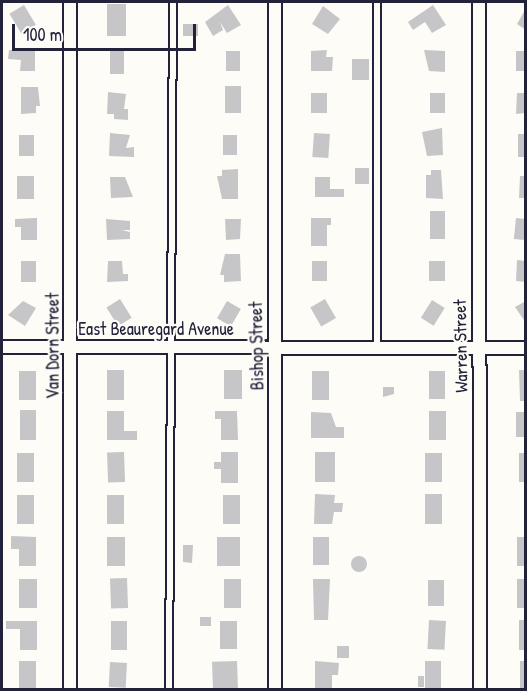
<!DOCTYPE html>
<style>
body{margin:0}
#map{position:relative;width:527px;height:691px;overflow:hidden;background:#fdfcf7;font-family:"Patrick Hand",sans-serif}
div>[style]{position:absolute}
.building>*{inset:0;background:#c6c6c8;transform-origin:0 0}
.round{border-radius:50%}
.roads{filter:drop-shadow(2px 0 #22223b) drop-shadow(-2px 0 #22223b) drop-shadow(0 2px #22223b) drop-shadow(0 -2px #22223b)}
.lane>*{height:6px;margin:-3px;padding:0 3px;transform-origin:3px;border-radius:3px;background:#fdfcf7}
.street>*{height:12px;margin:-6px;padding:0 6px;transform-origin:6px;border-radius:6px;background:#fdfcf7}
span{translate:-50% -50%;white-space:nowrap;text-align:center;line-height:1.15;-webkit-text-stroke:4.5px #fdfcf7;paint-order:stroke}
.street-label{font-size:18px;color:#22223b}
.frame{position:absolute;inset:0;border:3px solid #22223b;pointer-events:none}
.scale{position:absolute;left:12px;top:24px;width:184px;height:27px;box-sizing:border-box;border:3px solid #22223b;border-top:0;padding-left:8px;font-size:18px;line-height:21px;white-space:nowrap;color:#22223b;-webkit-text-stroke:4px #fdfcf7;paint-order:stroke}
</style>
<div id="map">
<div class="building">
<i style="left:107px;top:4px;width:19px;height:32px"></i>
<i style="left:24px;top:5px;width:23px;height:17px;rotate:59deg"></i>
<i style="clip-path:polygon(228px 5px,241px 25px,227px 33px,220px 22px,223px 30px,213px 36px,205px 22px)"></i>
<i style="clip-path:polygon(433px 5px,446px 25px,432px 33px,425px 22px,413px 30px,408px 22px)"></i>
<i style="clip-path:polygon(323px 6px,340px 19px,328px 34px,312px 24px)"></i>
<i style="clip-path:polygon(526px 8px,526px 30px,517px 24px)"></i>
<i style="left:183px;top:24px;width:15px;height:12px"></i>
<i style="left:110px;top:48px;width:14px;height:26px"></i>
<i style="clip-path:polygon(9px 50px,35px 51px,35px 71px,20px 71px,21px 60px,8px 59px)"></i>
<i style="clip-path:polygon(327px 50px,326px 57px,333px 57px,332px 71px,311px 71px,311px 51px)"></i>
<i style="clip-path:polygon(424px 50px,445px 51px,445px 72px,429px 71px)"></i>
<i style="left:226px;top:51px;width:14px;height:20px"></i>
<i style="left:516px;top:51px;width:10px;height:20px"></i>
<i style="left:352px;top:59px;width:17px;height:21px"></i>
<i style="left:225px;top:86px;width:16px;height:27px"></i>
<i style="clip-path:polygon(21px 87px,38px 87px,40px 106px,36px 106px,36px 113px,21px 114px)"></i>
<i style="clip-path:polygon(108px 92px,126px 94px,124px 109px,128px 109px,128px 120px,114px 119px,114px 114px,107px 114px)"></i>
<i style="left:311px;top:93px;width:16px;height:20px"></i>
<i style="left:430px;top:93px;width:15px;height:20px"></i>
<i style="clip-path:polygon(517px 93px,526px 93px,526px 113px,516px 114px)"></i>
<i style="clip-path:polygon(442px 128px,443px 155px,427px 156px,422px 132px)"></i>
<i style="clip-path:polygon(110px 133px,130px 135px,126px 148px,134px 147px,134px 157px,109px 156px)"></i>
<i style="left:314px;top:133px;width:16px;height:24px;rotate:4deg"></i>
<i style="left:518px;top:134px;width:8px;height:23px"></i>
<i style="left:19px;top:135px;width:15px;height:21px"></i>
<i style="left:223px;top:135px;width:14px;height:20px"></i>
<i style="left:355px;top:168px;width:14px;height:16px"></i>
<i style="clip-path:polygon(238px 169px,238px 199px,222px 199px,217px 176px,222px 176px,222px 170px)"></i>
<i style="clip-path:polygon(431px 170px,441px 170px,443px 199px,426px 198px,426px 175px,431px 175px)"></i>
<i style="left:17px;top:176px;width:17px;height:23px"></i>
<i style="clip-path:polygon(520px 176px,526px 176px,526px 198px,519px 198px)"></i>
<i style="clip-path:polygon(110px 177px,125px 177px,133px 197px,111px 198px)"></i>
<i style="clip-path:polygon(315px 177px,330px 177px,330px 189px,344px 189px,344px 197px,315px 197px)"></i>
<i style="left:430px;top:211px;width:15px;height:28px"></i>
<i style="clip-path:polygon(37px 218px,37px 240px,21px 240px,21px 227px,15px 227px,15px 219px)"></i>
<i style="clip-path:polygon(311px 218px,331px 218px,331px 225px,327px 225px,327px 246px,311px 246px)"></i>
<i style="left:516px;top:218px;width:10px;height:21px;rotate:6deg"></i>
<i style="clip-path:polygon(106px 219px,130px 221px,130px 230px,122px 230px,130px 232px,130px 239px,107px 240px)"></i>
<i style="clip-path:polygon(225px 219px,241px 219px,240px 239px,226px 240px)"></i>
<i style="clip-path:polygon(225px 254px,240px 254px,241px 281px,224px 282px,224px 275px,220px 275px)"></i>
<i style="clip-path:polygon(517px 260px,526px 261px,526px 282px,516px 281px)"></i>
<i style="left:21px;top:261px;width:15px;height:21px"></i>
<i style="clip-path:polygon(108px 261px,122px 261px,123px 274px,128px 274px,128px 281px,107px 282px)"></i>
<i style="left:312px;top:261px;width:15px;height:20px"></i>
<i style="left:429px;top:261px;width:16px;height:20px"></i>
<i style="left:120px;top:299px;width:22px;height:16px;rotate:58deg"></i>
<i style="left:325px;top:299px;width:22px;height:17px;rotate:60deg"></i>
<i style="left:432px;top:300px;width:15px;height:21px;rotate:32deg"></i>
<i style="clip-path:polygon(23px 301px,36px 308px,25px 326px,8px 315px)"></i>
<i style="left:227px;top:301px;width:16px;height:20px;rotate:30deg"></i>
<i style="clip-path:polygon(526px 301px,526px 323px,515px 307px)"></i>
<i style="left:107px;top:370px;width:17px;height:30px"></i>
<i style="left:224px;top:370px;width:18px;height:29px"></i>
<i style="clip-path:polygon(519px 370px,526px 370px,526px 401px,520px 401px)"></i>
<i style="left:19px;top:371px;width:17px;height:29px"></i>
<i style="left:312px;top:371px;width:17px;height:29px"></i>
<i style="left:429px;top:371px;width:16px;height:28px"></i>
<i style="clip-path:polygon(383px 387px,394px 387px,394px 394px,383px 397px)"></i>
<i style="left:20px;top:410px;width:16px;height:30px"></i>
<i style="clip-path:polygon(107px 411px,124px 411px,124px 431px,137px 431px,137px 440px,107px 440px)"></i>
<i style="clip-path:polygon(215px 411px,237px 411px,238px 440px,221px 440px,221px 419px,215px 419px)"></i>
<i style="left:429px;top:411px;width:17px;height:29px"></i>
<i style="clip-path:polygon(311px 412px,331px 413px,336px 427px,344px 427px,344px 438px,311px 438px)"></i>
<i style="left:516px;top:412px;width:10px;height:25px"></i>
<i style="left:124px;top:452px;width:30px;height:17px;rotate:88deg"></i>
<i style="clip-path:polygon(221px 452px,238px 452px,238px 483px,221px 483px,221px 469px,214px 469px,214px 462px,221px 462px)"></i>
<i style="left:315px;top:452px;width:20px;height:30px"></i>
<i style="left:17px;top:453px;width:17px;height:29px"></i>
<i style="left:425px;top:453px;width:17px;height:29px"></i>
<i style="left:519px;top:453px;width:7px;height:29px"></i>
<i style="clip-path:polygon(315px 494px,335px 495px,334px 503px,343px 503px,342px 512px,334px 512px,332px 524px,314px 524px)"></i>
<i style="left:425px;top:494px;width:17px;height:30px"></i>
<i style="left:17px;top:495px;width:17px;height:29px"></i>
<i style="left:107px;top:495px;width:17px;height:29px"></i>
<i style="left:223px;top:495px;width:17px;height:29px"></i>
<i style="clip-path:polygon(11px 536px,36px 537px,36px 566px,19px 566px,19px 549px,11px 549px)"></i>
<i style="left:107px;top:537px;width:18px;height:29px"></i>
<i style="left:217px;top:537px;width:23px;height:29px"></i>
<i style="left:329px;top:537px;width:28px;height:16px;rotate:90deg"></i>
<i style="left:517px;top:537px;width:9px;height:29px"></i>
<i style="clip-path:polygon(183px 545px,193px 545px,192px 563px,183px 562px)"></i>
<i class="round" style="left:351px;top:556px;width:16px;height:16px"></i>
<i style="left:127px;top:578px;width:30px;height:17px;rotate:88deg"></i>
<i style="left:19px;top:579px;width:18px;height:29px"></i>
<i style="left:224px;top:579px;width:17px;height:29px"></i>
<i style="clip-path:polygon(313px 579px,330px 579px,328px 620px,314px 620px)"></i>
<i style="left:517px;top:579px;width:9px;height:29px"></i>
<i style="left:428px;top:580px;width:16px;height:26px"></i>
<i style="left:200px;top:617px;width:11px;height:9px"></i>
<i style="left:429px;top:620px;width:17px;height:29px;rotate:3deg"></i>
<i style="left:519px;top:620px;width:7px;height:30px"></i>
<i style="clip-path:polygon(6px 621px,37px 621px,37px 650px,20px 650px,20px 629px,6px 629px)"></i>
<i style="left:111px;top:621px;width:16px;height:29px"></i>
<i style="left:237px;top:621px;width:28px;height:17px;rotate:90deg"></i>
<i style="left:337px;top:646px;width:12px;height:12px"></i>
<i style="left:19px;top:661px;width:17px;height:27px"></i>
<i style="left:237px;top:661px;width:27px;height:25px;rotate:88deg"></i>
<i style="clip-path:polygon(315px 661px,339px 663px,338px 675px,332px 675px,332px 688px,315px 688px)"></i>
<i style="left:425px;top:661px;width:16px;height:27px"></i>
<i style="left:520px;top:661px;width:6px;height:27px"></i>
<i style="left:110px;top:662px;width:17px;height:25px;rotate:3deg"></i>
<i style="left:418px;top:676px;width:6px;height:11px"></i>
</div>
<div class="roads">
<div class="lane">
<i style="left:377px;top:348px;width:346px;rotate:-90deg"></i>
<i style="left:169px;top:690px;width:688px;rotate:-89.67deg"></i>
</div>
<div class="street">
<i style="left:275px;top:2px;width:688px;rotate:90deg"></i>
<i style="left:479px;top:2px;width:688px;rotate:89.92deg"></i>
<i style="left:2px;top:347px;width:524px;rotate:0.11deg"></i>
<i style="left:70px;top:690px;width:688px;rotate:-90deg"></i>
</div>
</div>
<div class="street-label">
<span style="left:156px;top:329px">East Beauregard Avenue</span>
<span style="left:53px;top:346px;rotate:-90deg">Van Dorn Street</span>
<span style="left:257px;top:346px;rotate:-91deg">Bishop Street</span>
<span style="left:461px;top:346px;rotate:-91deg">Warren Street</span>
</div>
<div class="frame"></div>
<div class="scale">100 m</div>
</div>
